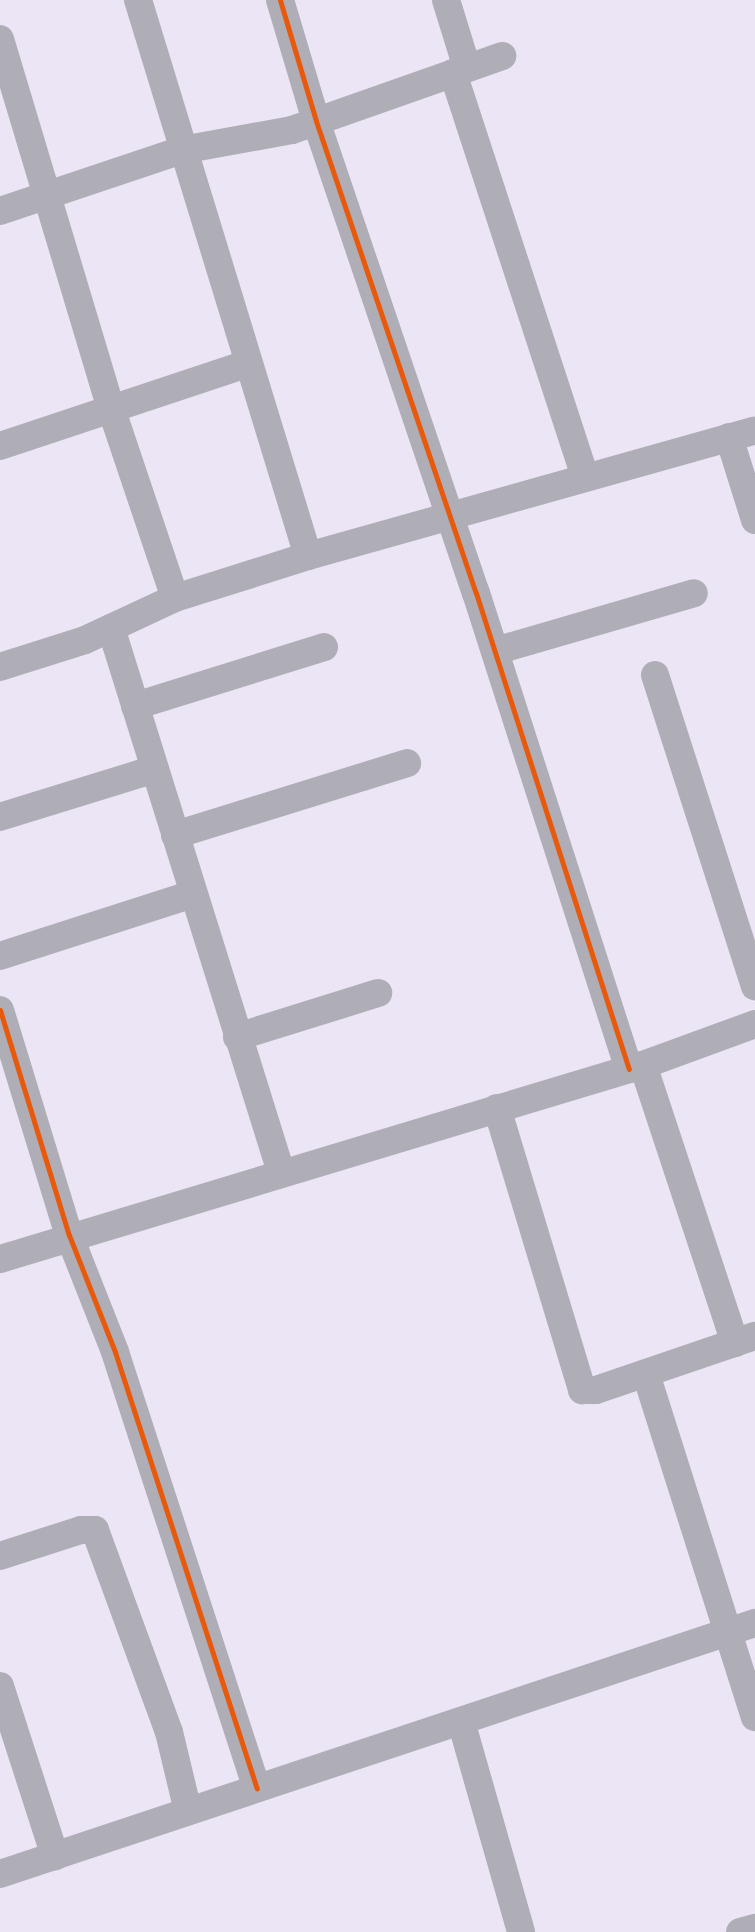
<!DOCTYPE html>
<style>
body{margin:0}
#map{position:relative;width:755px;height:1932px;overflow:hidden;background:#ebe5f6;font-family:"IBM Plex Sans",sans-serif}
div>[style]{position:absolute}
.minor>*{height:28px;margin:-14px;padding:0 14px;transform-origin:14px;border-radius:14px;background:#afadb5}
.cycleway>*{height:5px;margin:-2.5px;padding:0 2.5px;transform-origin:2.5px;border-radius:2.5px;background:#e8590c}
span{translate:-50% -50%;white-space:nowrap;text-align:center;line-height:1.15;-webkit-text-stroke:4px #fff;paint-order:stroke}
</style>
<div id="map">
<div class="minor">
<i style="left:138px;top:0;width:581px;rotate:73deg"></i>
<i style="left:280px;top:0;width:126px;rotate:73.4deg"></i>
<i style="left:316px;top:121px;width:498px;rotate:71.3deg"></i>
<i style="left:476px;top:593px;width:500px;rotate:72.2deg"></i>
<i style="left:446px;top:0;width:71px;rotate:72.8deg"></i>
<i style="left:0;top:39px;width:385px;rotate:73.3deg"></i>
<i style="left:111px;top:408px;width:200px;rotate:71.4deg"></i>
<i style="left:453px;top:73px;width:425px;rotate:71.9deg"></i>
<i style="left:0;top:211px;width:192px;rotate:-18.5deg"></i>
<i style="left:182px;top:150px;width:112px;rotate:-10.3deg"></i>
<i style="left:292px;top:130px;width:223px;rotate:-19.4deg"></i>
<i style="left:729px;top:437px;width:87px;rotate:72.6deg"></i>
<i style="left:0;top:446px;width:259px;rotate:-18.4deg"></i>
<i style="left:111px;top:628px;width:570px;rotate:72.65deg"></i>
<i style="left:495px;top:651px;width:207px;rotate:-16.2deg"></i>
<i style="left:0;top:667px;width:89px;rotate:-17.6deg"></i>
<i style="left:85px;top:640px;width:99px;rotate:-25deg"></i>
<i style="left:175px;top:598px;width:139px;rotate:-17.5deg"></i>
<i style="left:308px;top:556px;width:464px;rotate:-15.7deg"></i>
<i style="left:655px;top:675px;width:327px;rotate:72.2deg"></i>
<i style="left:135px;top:706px;width:198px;rotate:-17.3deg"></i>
<i style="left:0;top:817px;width:162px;rotate:-17.2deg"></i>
<i style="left:175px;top:835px;width:243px;rotate:-17.2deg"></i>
<i style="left:0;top:956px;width:203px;rotate:-17.8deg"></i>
<i style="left:0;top:1010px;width:235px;rotate:73deg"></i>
<i style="left:69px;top:1235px;width:126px;rotate:68.5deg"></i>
<i style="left:115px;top:1352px;width:459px;rotate:72deg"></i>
<i style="left:237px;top:1037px;width:148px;rotate:-17.3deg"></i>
<i style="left:643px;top:1065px;width:293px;rotate:71.7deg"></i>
<i style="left:497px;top:1108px;width:295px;rotate:73.2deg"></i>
<i style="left:582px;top:1390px;width:14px"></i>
<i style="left:596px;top:1390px;width:168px;rotate:-18.8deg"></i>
<i style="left:0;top:1259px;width:672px;rotate:-16.79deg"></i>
<i style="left:643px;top:1065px;width:119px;rotate:-20.1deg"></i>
<i style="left:646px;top:1374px;width:360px;rotate:72.4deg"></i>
<i style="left:0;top:1556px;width:85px;rotate:-17.8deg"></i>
<i style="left:81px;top:1530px;width:14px"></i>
<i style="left:95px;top:1530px;width:215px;rotate:69.9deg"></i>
<i style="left:169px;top:1732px;width:81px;rotate:76.5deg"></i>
<i style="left:0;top:1686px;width:179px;rotate:72.1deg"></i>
<i style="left:461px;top:1721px;width:219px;rotate:74.1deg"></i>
<i style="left:0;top:1874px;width:796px;rotate:-18.39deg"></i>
<i style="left:740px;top:1932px;width:16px;rotate:-15deg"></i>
</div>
<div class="cycleway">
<i style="left:280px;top:0;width:126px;rotate:73.4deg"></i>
<i style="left:316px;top:121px;width:498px;rotate:71.3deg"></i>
<i style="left:476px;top:593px;width:500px;rotate:72.2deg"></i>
<i style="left:0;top:1010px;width:235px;rotate:73deg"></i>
<i style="left:69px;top:1235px;width:126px;rotate:68.5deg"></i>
<i style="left:115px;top:1352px;width:459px;rotate:72deg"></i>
</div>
</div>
